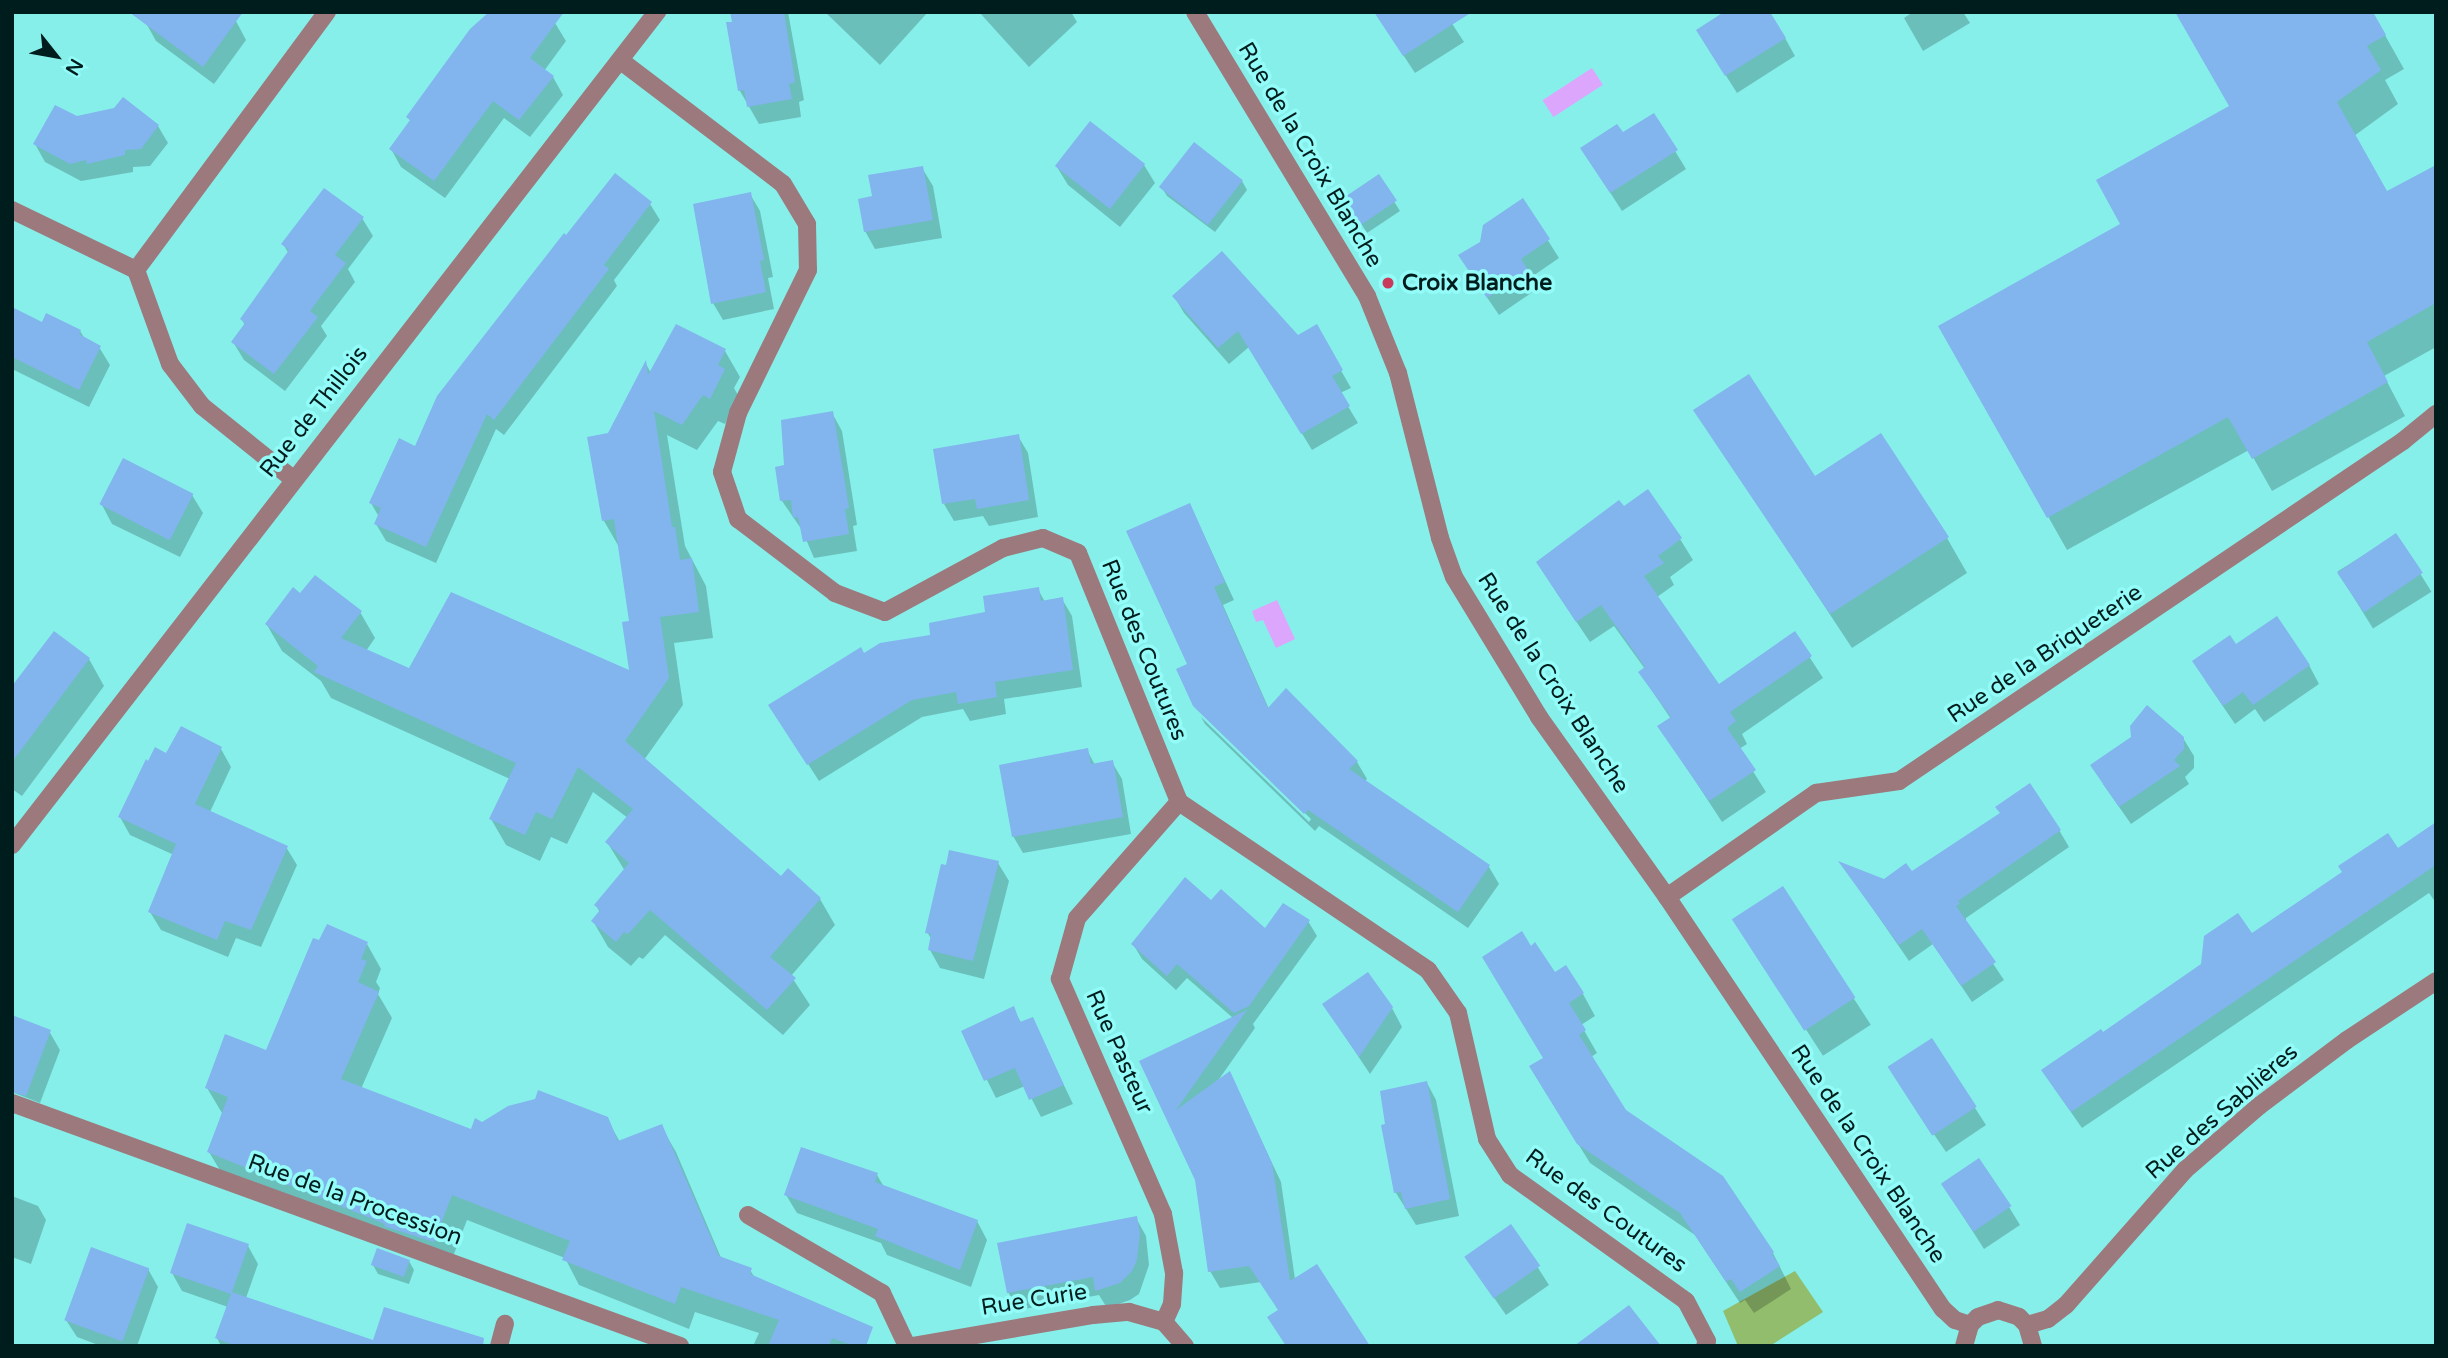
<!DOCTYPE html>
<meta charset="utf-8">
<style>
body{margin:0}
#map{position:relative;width:2448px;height:1358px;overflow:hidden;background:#86efea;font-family:"Varela Round",sans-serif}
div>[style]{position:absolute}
.green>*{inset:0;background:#91bd6d}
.water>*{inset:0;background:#dca6fd;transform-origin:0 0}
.shadow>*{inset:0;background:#0003;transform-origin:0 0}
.building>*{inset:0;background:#82b4ed;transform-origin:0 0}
.minor>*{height:18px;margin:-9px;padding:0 9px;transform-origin:9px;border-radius:9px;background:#9c797c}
.dots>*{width:19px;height:19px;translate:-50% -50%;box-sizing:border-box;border:4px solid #93fcf8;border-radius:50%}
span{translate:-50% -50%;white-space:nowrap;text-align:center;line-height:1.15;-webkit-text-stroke:7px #93fcf8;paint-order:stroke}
.street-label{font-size:23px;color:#001d1d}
.poi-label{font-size:23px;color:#001d1d;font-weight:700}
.left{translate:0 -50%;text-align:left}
.frame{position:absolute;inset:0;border:14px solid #001d1d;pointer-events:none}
.north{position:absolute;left:21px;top:21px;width:70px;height:70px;-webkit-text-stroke:5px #93fcf8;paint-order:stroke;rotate:121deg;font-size:19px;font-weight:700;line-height:28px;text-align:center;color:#001d1d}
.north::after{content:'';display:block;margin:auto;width:24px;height:32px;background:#001d1d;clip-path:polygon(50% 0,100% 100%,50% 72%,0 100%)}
</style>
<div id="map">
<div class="green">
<i style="clip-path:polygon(1795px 1271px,1823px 1312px,1770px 1346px,1738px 1346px,1723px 1311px)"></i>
</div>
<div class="water">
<i style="left:1592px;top:68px;width:20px;height:59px;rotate:57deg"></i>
<i style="clip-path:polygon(1277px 600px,1295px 639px,1276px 648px,1263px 620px,1256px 622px,1252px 611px)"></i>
</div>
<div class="shadow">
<i style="clip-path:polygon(732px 12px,788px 12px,804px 100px,799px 102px,801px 117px,759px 124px,740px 91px,729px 24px,733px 23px)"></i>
<i style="clip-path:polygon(825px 12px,928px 12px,880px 65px)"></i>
<i style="clip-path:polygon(979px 12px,1071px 12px,1077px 22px,1029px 67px)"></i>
<i style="clip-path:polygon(1375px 12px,1451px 22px,1464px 42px,1415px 73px)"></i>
<i style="clip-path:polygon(1913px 12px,1963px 12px,1970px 23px,1923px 51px,1904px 18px)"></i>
<i style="clip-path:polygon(2372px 12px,2404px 69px,2385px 80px,2398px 104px,2354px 136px,2387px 193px,2436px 167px,2436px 347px,2384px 376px,2405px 416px,2272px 491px,2249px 450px,2067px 550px,1941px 327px,2122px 225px,2231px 107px)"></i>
<i style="clip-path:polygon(236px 21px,246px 40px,214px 84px,156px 41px,146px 23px)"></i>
<i style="clip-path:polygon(555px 23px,566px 41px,544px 71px,553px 77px,563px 95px,530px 137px,504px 118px,445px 198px,401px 167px,391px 149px,411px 122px,408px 117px)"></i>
<i style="clip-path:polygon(1785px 38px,1795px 56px,1737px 93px,1709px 49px)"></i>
<i style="clip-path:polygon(1653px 115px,1686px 169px,1622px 211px,1593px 166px)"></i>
<i style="clip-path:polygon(77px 118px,158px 126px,168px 143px,150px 166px,133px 167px,133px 172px,81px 181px,45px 162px,35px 144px)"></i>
<i style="clip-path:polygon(1090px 123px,1144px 165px,1155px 183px,1120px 227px,1068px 185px,1057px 167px)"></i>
<i style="clip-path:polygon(922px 168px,933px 186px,942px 238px,875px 249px,865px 231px,874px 198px)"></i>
<i style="clip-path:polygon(1378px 176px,1400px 211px,1367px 233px,1350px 206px)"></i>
<i style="clip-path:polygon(1242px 181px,1247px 190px,1215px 232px,1167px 196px,1162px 188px)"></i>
<i style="clip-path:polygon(750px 194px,760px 211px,773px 277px,768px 278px,774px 309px,723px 320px,713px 303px)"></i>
<i style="clip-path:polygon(1523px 201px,1559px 258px,1530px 278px,1537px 289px,1499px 315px,1471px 274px,1481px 243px)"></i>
<i style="clip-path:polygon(650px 204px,660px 220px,614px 280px,617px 286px,504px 435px,496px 429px,436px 563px,386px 541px,376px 524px,379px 517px,371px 503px,416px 448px)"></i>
<i style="clip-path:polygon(362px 218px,373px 236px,348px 269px,355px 282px,321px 326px,327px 336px,285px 391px,244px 360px,233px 342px,245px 326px,242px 319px,289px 254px,283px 244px)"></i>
<i style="clip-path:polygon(1174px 296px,1297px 337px,1316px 327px,1351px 388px,1340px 393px,1358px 423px,1312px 450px,1249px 347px,1229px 364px,1184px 313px)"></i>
<i style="clip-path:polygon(12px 311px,43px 325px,80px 331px,85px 339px,99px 347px,110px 365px,89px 407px,12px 369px)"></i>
<i style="clip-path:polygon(676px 326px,725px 351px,740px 377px,734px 388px,739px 397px,725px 424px,718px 421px,697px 450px,667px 435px,685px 546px,706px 586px,713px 638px,674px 643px,683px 705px,644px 760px,782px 879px,820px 899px,835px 925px,791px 976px,810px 1005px,783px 1035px,665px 935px,643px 959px,639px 957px,631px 966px,608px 947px,593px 921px,600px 913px,596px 905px,625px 871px,607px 842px,628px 818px,593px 792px,567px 844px,551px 837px,540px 861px,506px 845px,491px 819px,510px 779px,331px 698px,321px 681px,282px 651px,267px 625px,301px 595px,360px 612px,375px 638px,366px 651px,410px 671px,631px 673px,631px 622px,619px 547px,604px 521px,589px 438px,610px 435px,646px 364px,651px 373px)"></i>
<i style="clip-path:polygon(1695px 410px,1815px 478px,1947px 538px,1967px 573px,1852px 648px)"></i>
<i style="clip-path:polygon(832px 413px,842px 431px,857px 525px,853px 526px,857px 551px,814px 558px,802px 530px,782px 501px,786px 466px)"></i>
<i style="clip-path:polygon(1018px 436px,1028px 453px,1038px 517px,989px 526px,983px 516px,954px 521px,944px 504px)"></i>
<i style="clip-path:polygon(192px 495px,203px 513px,180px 557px,112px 524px,102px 505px)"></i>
<i style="clip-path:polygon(1190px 505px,1234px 600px,1223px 605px,1269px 709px,1357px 762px,1367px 779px,1364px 782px,1489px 867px,1499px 884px,1468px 928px,1319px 826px,1315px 831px,1205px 724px,1201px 717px,1309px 822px,1311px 819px,1196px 707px,1190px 665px)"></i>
<i style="clip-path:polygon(1624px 509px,1680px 539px,1693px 560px,1670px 577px,1674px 585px,1657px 597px,1718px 686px,1794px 633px,1823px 678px,1742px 734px,1747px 744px,1739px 749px,1766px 792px,1722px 822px,1660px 727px,1671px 719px,1640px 673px,1645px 669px,1614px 626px,1590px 642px,1551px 584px)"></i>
<i style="left:2396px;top:535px;width:67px;height:69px;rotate:58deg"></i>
<i style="clip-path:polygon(1038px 589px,1045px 602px,1062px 599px,1072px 616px,1082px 687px,1004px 699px,1006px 714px,970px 721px,963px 709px,922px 717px,819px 781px,781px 722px,864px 655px,932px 637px)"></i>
<i style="clip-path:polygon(2236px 647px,2309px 665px,2319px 684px,2264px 722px,2255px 709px,2235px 724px,2205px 680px)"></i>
<i style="clip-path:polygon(89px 659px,104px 686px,22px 796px,12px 789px,12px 689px)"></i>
<i style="clip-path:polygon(2183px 738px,2194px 756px,2194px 768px,2185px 777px,2189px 784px,2131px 824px,2103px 784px)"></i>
<i style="clip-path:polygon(221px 749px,231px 767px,210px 812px,286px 847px,297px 865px,261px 947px,236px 938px,228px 957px,161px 930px,150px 912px,174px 855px,130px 835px,120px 817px,167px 755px)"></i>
<i style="clip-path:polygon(1087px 750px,1095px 765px,1112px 762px,1122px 779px,1131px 834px,1023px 853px,1013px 836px)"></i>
<i style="clip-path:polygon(2436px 824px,2436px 903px,2429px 893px,2082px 1128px,2054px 1088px,2103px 1035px,2252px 936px,2398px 850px)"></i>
<i style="clip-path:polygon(2059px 830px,2069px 847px,1966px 918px,1966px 923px,2004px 980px,1972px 1002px,1933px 944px,1909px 961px,1842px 864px,1884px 881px)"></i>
<i style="clip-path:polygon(998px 863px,1009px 881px,984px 979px,940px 968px,930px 950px,932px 940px,927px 932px)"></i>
<i style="left:1782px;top:888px;width:163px;height:57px;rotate:57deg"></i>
<i style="clip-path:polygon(1211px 902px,1266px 931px,1308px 921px,1317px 936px,1253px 1024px,1255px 1028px,1217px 1082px,1230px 1074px,1281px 1182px,1295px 1279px,1279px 1311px,1261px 1282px,1220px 1288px,1210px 1271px,1196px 1180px,1141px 1061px,1233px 1018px,1187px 978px,1176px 990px,1142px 959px,1133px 944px)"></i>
<i style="clip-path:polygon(367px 944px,381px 969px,376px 982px,380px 988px,378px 994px,392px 1018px,361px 1089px,472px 1132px,483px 1124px,607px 1119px,620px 1142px,661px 1126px,676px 1152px,722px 1260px,750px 1270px,755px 1278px,853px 1346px,753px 1346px,759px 1333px,695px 1312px,689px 1329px,579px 1285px,565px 1258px,467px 1220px,449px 1267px,224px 1177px,209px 1152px,222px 1113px,207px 1088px,267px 1052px)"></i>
<i style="clip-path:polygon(1530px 948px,1555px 975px,1583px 994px,1595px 1016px,1581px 1025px,1597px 1053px,1591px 1057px,1625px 1111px,1773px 1253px,1791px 1289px,1754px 1313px,1745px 1300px,1740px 1303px,1695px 1235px,1590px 1163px,1544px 1089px,1545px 1058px)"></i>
<i style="clip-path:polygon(1324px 1005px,1392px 1008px,1402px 1027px,1370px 1074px)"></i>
<i style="clip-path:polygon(1013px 1009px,1022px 1024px,1032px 1019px,1073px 1104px,1041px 1117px,1025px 1086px,996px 1098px,963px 1032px)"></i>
<i style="clip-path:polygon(12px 1017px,49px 1031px,60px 1050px,40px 1103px,12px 1092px)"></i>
<i style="clip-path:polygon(1931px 1040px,1986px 1125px,1946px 1152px,1901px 1086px)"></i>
<i style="clip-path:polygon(1427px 1083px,1436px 1100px,1459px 1216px,1416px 1225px,1396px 1193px,1383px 1126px)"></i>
<i style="clip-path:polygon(877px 1175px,884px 1187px,977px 1221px,987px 1240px,971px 1287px,887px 1255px,881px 1243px,797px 1213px,786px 1195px)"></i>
<i style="clip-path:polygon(12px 1196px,38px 1206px,46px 1220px,31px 1264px,12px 1257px)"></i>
<i style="clip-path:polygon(1954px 1202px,2009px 1207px,2020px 1225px,1984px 1249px)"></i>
<i style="clip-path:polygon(1136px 1218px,1146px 1236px,1149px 1265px,1139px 1294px,1130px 1300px,1107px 1308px,1099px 1295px,1019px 1310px,1008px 1292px)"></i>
<i style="clip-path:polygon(1511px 1226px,1549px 1285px,1506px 1315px,1476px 1272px)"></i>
<i style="clip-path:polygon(248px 1246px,258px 1264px,246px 1298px,374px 1342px,474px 1346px,221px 1346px,217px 1338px,228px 1307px,182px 1291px,172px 1273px)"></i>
<i style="clip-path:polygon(409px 1261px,414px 1270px,409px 1284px,378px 1274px,373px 1265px)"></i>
<i style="clip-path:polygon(148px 1269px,158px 1287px,137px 1346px,101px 1346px,77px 1337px,66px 1320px)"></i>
</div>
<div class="building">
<i style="clip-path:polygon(129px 12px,243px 12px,203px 67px)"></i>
<i style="clip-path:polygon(489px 12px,564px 12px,530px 58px,554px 76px,519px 120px,493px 101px,434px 181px,389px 149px,410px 120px,406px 117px,470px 29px)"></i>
<i style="clip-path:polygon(730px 12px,784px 12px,795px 82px,789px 84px,792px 99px,747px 107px,744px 90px,738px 91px,726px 22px,732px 22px)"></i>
<i style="clip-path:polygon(1374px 12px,1472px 12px,1403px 56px)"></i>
<i style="clip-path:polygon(1724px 12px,1770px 12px,1786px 38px,1725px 76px,1696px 30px)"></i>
<i style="clip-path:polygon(2175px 12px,2373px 12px,2386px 35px,2367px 46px,2381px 70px,2337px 102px,2387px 191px,2436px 165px,2436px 303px,2367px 342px,2388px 382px,2252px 459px,2228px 417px,2047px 518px,1938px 326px,2120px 224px,2096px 180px,2229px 106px)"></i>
<i style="clip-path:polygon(123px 97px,159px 125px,141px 149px,125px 150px,125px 155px,87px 164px,86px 160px,70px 164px,33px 144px,55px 105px,77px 116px,114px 108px)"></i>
<i style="clip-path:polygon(1654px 113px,1678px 150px,1610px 193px,1580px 148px,1617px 124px,1623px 132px)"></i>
<i style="left:1090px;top:121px;width:70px;height:57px;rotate:38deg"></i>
<i style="left:1194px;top:142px;width:62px;height:57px;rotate:38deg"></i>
<i style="clip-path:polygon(923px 166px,933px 220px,864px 232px,858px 199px,872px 196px,868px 175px)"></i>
<i style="clip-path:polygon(615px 173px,652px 202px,604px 265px,609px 269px,494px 420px,487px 414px,426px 547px,374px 524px,381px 508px,369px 503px,399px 438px,415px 446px,437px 396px,564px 233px,566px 235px)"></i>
<i style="left:1379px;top:174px;width:32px;height:44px;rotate:56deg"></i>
<i style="clip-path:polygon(324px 188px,364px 217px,335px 255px,346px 263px,310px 311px,318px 317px,274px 374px,231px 342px,245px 323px,240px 319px,289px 250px,281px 244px)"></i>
<i style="clip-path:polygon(751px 192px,764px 260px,760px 261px,766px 292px,711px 304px,693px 204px)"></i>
<i style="clip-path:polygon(1523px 198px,1550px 239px,1521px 259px,1528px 270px,1487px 298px,1458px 255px,1480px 242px,1483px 225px)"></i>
<i style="clip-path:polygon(1222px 251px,1298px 335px,1317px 324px,1343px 370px,1332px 376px,1350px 406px,1301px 434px,1238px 331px,1218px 348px,1172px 296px)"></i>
<i style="clip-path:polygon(12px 307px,42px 322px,46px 313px,81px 330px,79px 334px,101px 346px,79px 390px,12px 357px)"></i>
<i style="clip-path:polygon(676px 324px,726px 349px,718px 365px,725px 369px,710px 399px,703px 395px,682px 425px,654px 411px,672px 527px,675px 527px,680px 560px,692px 558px,699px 612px,660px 617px,669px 678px,625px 741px,781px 876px,788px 868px,821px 898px,770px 957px,796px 978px,767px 1010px,650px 910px,628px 934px,624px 932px,616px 942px,591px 921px,600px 910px,594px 905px,629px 863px,605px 842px,633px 809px,578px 767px,552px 819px,536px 812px,525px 835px,489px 819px,516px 763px,314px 672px,318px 666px,265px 624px,293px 587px,300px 593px,315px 575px,362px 611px,341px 638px,409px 668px,451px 592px,629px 670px,622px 622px,629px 621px,614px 519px,602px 521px,587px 437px,608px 433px,646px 360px,648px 375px)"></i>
<i style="clip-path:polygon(1749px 374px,1815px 476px,1881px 433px,1949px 537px,1830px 614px,1693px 410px)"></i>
<i style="clip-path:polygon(833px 411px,849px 508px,845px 509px,849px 534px,803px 542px,798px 517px,793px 518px,791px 500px,780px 501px,775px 467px,784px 465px,781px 420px)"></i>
<i style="clip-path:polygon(1019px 434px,1029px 500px,977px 509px,975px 499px,942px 504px,933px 449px)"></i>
<i style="left:123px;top:458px;width:79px;height:52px;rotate:27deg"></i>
<i style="clip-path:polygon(1648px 489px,1682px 538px,1658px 556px,1664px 563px,1644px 576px,1719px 684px,1795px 631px,1812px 656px,1730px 712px,1736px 721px,1727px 728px,1756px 770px,1709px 801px,1657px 726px,1671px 717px,1638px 672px,1645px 667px,1601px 605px,1576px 622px,1536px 562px,1619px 500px,1624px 506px)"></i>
<i style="clip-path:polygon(1190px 503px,1225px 582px,1214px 587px,1268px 708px,1286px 688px,1358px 761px,1349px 769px,1490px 865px,1458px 912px,1308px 810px,1304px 814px,1193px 706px,1176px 669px,1187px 664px,1126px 531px)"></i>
<i style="left:2396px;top:533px;width:48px;height:71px;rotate:56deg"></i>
<i style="clip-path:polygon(1039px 587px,1041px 601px,1063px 597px,1073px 670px,995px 682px,997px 697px,958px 704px,956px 692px,912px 700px,807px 765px,768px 705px,861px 647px,864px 653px,880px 643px,930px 635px,929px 623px,985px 612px,983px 596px)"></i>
<i style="clip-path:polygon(2277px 616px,2310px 665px,2253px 705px,2243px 692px,2223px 706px,2192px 661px,2230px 635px,2236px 644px)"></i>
<i style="clip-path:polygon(54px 631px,90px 658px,12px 762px,12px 686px)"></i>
<i style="clip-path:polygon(2147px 705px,2184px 737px,2184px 749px,2174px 760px,2180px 766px,2119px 807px,2090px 765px,2131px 737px,2130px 726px)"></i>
<i style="clip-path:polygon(181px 726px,222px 747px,195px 804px,288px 846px,251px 930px,225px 921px,217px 940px,148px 912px,176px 844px,118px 817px,146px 759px,148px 761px,155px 747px,166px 753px)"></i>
<i style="clip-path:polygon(1088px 748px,1091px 764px,1113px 760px,1123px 817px,1012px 837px,999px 765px)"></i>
<i style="clip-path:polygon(2030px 783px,2061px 830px,1958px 901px,1960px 904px,1956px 906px,1996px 962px,1961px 986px,1922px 929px,1899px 945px,1838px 861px,1884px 879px,1906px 863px,1912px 871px,2000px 813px,1995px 807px)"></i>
<i style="clip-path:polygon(2436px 822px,2436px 865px,2071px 1112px,2041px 1070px,2101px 1029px,2103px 1032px,2201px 964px,2204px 936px,2238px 913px,2252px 933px,2342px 872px,2338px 866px,2388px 833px,2398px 848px)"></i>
<i style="clip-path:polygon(949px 850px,999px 861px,973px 961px,928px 950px,931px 934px,925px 933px,941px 864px,946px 865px)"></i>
<i style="clip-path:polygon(1185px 877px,1211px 900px,1221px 889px,1265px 928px,1283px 903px,1310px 920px,1249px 1006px,1234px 1013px,1177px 964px,1167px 976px,1131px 944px)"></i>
<i style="left:1783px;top:886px;width:133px;height:61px;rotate:57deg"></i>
<i style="clip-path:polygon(327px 924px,368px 942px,361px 959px,367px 961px,358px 982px,379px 992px,341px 1079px,471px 1129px,475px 1118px,482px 1122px,508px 1106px,535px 1099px,538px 1090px,608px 1117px,618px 1141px,662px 1124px,719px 1256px,752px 1268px,750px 1274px,873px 1327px,866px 1346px,854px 1346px,832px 1338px,829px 1346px,768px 1346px,779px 1320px,681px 1287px,675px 1304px,562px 1260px,570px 1241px,452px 1195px,434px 1242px,384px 1226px,385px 1224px,207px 1152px,228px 1097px,205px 1088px,225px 1034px,266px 1050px,313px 938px,319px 940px)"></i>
<i style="clip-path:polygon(1522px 931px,1531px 946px,1535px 942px,1555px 972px,1566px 965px,1584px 993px,1569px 1003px,1586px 1030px,1579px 1035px,1626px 1110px,1723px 1176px,1774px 1252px,1772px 1254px,1780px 1266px,1740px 1292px,1731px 1279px,1726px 1282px,1680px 1213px,1577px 1144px,1529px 1066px,1543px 1058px,1482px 957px)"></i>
<i style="clip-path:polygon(1368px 972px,1393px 1007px,1359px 1057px,1322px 1004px)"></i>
<i style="clip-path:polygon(1014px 1006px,1020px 1022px,1033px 1017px,1064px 1085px,1029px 1100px,1015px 1068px,984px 1081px,961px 1031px)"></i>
<i style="clip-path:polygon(1247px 1010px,1176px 1110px,1230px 1071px,1272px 1163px,1290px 1281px,1317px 1264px,1370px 1346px,1286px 1346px,1267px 1317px,1278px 1310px,1249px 1266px,1208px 1272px,1195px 1180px,1139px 1061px)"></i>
<i style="clip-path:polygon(12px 1015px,51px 1030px,26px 1096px,12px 1092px)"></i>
<i style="left:1932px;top:1038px;width:82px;height:53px;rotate:57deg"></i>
<i style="clip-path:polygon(1427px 1081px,1450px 1199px,1405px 1209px,1401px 1192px,1394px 1193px,1381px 1125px,1385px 1124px,1380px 1091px)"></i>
<i style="clip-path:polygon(801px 1147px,878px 1173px,875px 1182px,978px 1220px,960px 1270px,875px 1236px,878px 1229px,784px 1195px)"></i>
<i style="left:1979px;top:1158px;width:58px;height:46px;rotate:56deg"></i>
<i style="clip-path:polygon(1137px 1216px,1140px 1233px,1137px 1260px,1132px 1271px,1120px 1283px,1095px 1291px,1093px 1277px,1007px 1293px,997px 1243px)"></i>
<i style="clip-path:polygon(187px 1223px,249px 1244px,232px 1292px,373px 1340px,384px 1307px,484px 1338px,483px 1346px,236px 1346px,215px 1338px,231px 1294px,170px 1273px)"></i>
<i style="left:1511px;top:1224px;width:51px;height:57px;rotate:55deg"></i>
<i style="left:91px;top:1247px;width:62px;height:78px;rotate:20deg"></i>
<i style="left:377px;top:1248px;width:35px;height:18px;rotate:20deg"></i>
<i style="clip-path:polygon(1629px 1305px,1661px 1346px,1574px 1346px)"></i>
</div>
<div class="minor">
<i style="left:1195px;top:12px;width:332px;rotate:58.8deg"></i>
<i style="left:1367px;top:296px;width:83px;rotate:68.1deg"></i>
<i style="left:1398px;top:373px;width:170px;rotate:75.7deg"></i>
<i style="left:1440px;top:538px;width:41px;rotate:70.3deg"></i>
<i style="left:1454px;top:577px;width:164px;rotate:58.7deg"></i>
<i style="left:1539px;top:717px;width:221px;rotate:54.6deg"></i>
<i style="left:1667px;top:897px;width:496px;rotate:56.2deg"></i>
<i style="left:1943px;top:1309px;width:16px;rotate:43deg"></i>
<i style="left:1955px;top:1320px;width:16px;rotate:18deg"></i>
<i style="left:621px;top:61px;width:203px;rotate:37.2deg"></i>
<i style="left:783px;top:184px;width:47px;rotate:59deg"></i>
<i style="left:807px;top:224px;width:46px;rotate:88.8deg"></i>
<i style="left:808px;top:270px;width:159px;rotate:116.1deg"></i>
<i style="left:738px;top:413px;width:61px;rotate:105.2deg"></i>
<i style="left:722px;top:472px;width:50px;rotate:71.2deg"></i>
<i style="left:738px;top:519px;width:122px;rotate:37.3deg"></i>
<i style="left:835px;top:593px;width:53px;rotate:20.8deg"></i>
<i style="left:885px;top:612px;width:134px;rotate:-28.5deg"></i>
<i style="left:1003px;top:548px;width:41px;rotate:-14deg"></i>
<i style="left:1043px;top:538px;width:38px;rotate:23deg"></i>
<i style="left:1078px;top:553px;width:269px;rotate:67.9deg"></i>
<i style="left:1179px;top:802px;width:300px;rotate:34deg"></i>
<i style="left:1428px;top:970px;width:52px;rotate:55.1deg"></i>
<i style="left:1458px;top:1013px;width:129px;rotate:77deg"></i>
<i style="left:1487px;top:1139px;width:43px;rotate:57.4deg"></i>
<i style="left:1510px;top:1175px;width:216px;rotate:35.6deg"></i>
<i style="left:1686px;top:1301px;width:45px;rotate:62.3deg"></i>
<i style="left:1707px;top:1341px;width:5px;rotate:112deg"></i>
<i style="left:12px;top:210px;width:138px;rotate:25.8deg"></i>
<i style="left:136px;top:270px;width:100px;rotate:70.1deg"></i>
<i style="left:170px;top:364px;width:53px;rotate:52.7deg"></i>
<i style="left:202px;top:406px;width:117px;rotate:38.7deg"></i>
<i style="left:136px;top:270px;width:321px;rotate:-53.5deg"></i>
<i style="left:12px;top:845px;width:1054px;rotate:-52.25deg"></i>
<i style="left:1667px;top:897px;width:182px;rotate:-34.9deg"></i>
<i style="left:1816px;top:793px;width:84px;rotate:-8.2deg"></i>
<i style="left:1899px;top:781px;width:608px;rotate:-34deg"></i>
<i style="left:2403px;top:441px;width:43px;rotate:-39.3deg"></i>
<i style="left:12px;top:1103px;width:711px;rotate:19.99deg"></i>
<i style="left:748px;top:1215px;width:155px;rotate:30.2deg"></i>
<i style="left:882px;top:1293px;width:59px;rotate:64.7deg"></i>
<i style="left:1164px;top:1322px;width:20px;rotate:-66deg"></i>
<i style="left:1172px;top:1304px;width:31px;rotate:-86deg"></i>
<i style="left:1174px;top:1273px;width:60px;rotate:-100.6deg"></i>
<i style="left:1163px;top:1214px;width:257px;rotate:-113.7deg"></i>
<i style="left:1060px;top:979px;width:63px;rotate:-74.4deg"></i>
<i style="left:1077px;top:918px;width:154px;rotate:-48.7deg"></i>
<i style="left:1164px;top:1322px;width:32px;rotate:49deg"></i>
<i style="left:2027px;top:1325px;width:22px;rotate:-16deg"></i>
<i style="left:2048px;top:1319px;width:23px;rotate:-38deg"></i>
<i style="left:2066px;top:1305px;width:180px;rotate:-48.6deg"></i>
<i style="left:2185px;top:1170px;width:98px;rotate:-40.9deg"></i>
<i style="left:2259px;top:1106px;width:110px;rotate:-36.9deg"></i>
<i style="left:2347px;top:1040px;width:107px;rotate:-33.5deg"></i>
<i style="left:499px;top:1346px;width:23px;rotate:-75deg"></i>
<i style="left:912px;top:1346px;width:184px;rotate:-9.7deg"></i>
<i style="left:1093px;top:1315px;width:36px;rotate:-5deg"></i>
<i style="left:1129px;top:1312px;width:36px;rotate:16deg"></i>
<i style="left:1964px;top:1346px;width:22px;rotate:-74deg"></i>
<i style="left:1970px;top:1325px;width:11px;rotate:-45deg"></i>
<i style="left:1978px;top:1317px;width:21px;rotate:-19deg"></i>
<i style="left:1998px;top:1310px;width:22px;rotate:18deg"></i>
<i style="left:2019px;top:1317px;width:11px;rotate:45deg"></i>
<i style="left:2027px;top:1325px;width:22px;rotate:74deg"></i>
</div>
<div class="dots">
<i style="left:1388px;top:283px;background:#c93959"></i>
</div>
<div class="street-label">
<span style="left:1310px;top:155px;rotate:59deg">Rue de la Croix Blanche</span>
<span style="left:314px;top:412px;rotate:-52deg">Rue de Thillois</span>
<span style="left:1144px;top:650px;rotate:68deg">Rue des Coutures</span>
<span style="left:2045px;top:654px;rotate:-34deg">Rue de la Briqueterie</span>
<span style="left:1553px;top:683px;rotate:57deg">Rue de la Croix Blanche</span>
<span style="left:1119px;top:1052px;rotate:66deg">Rue Pasteur</span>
<span style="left:2222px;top:1112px;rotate:-41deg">Rue des Sablières</span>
<span style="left:1868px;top:1154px;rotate:56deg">Rue de la Croix Blanche</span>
<span style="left:355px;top:1200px;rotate:20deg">Rue de la Procession</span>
<span style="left:1606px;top:1211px;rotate:36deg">Rue des Coutures</span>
<span style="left:1034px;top:1300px;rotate:-9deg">Rue Curie</span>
</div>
<div class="poi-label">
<span class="left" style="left:1402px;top:283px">Croix Blanche</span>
</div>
<div class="frame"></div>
<div class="north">N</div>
</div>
